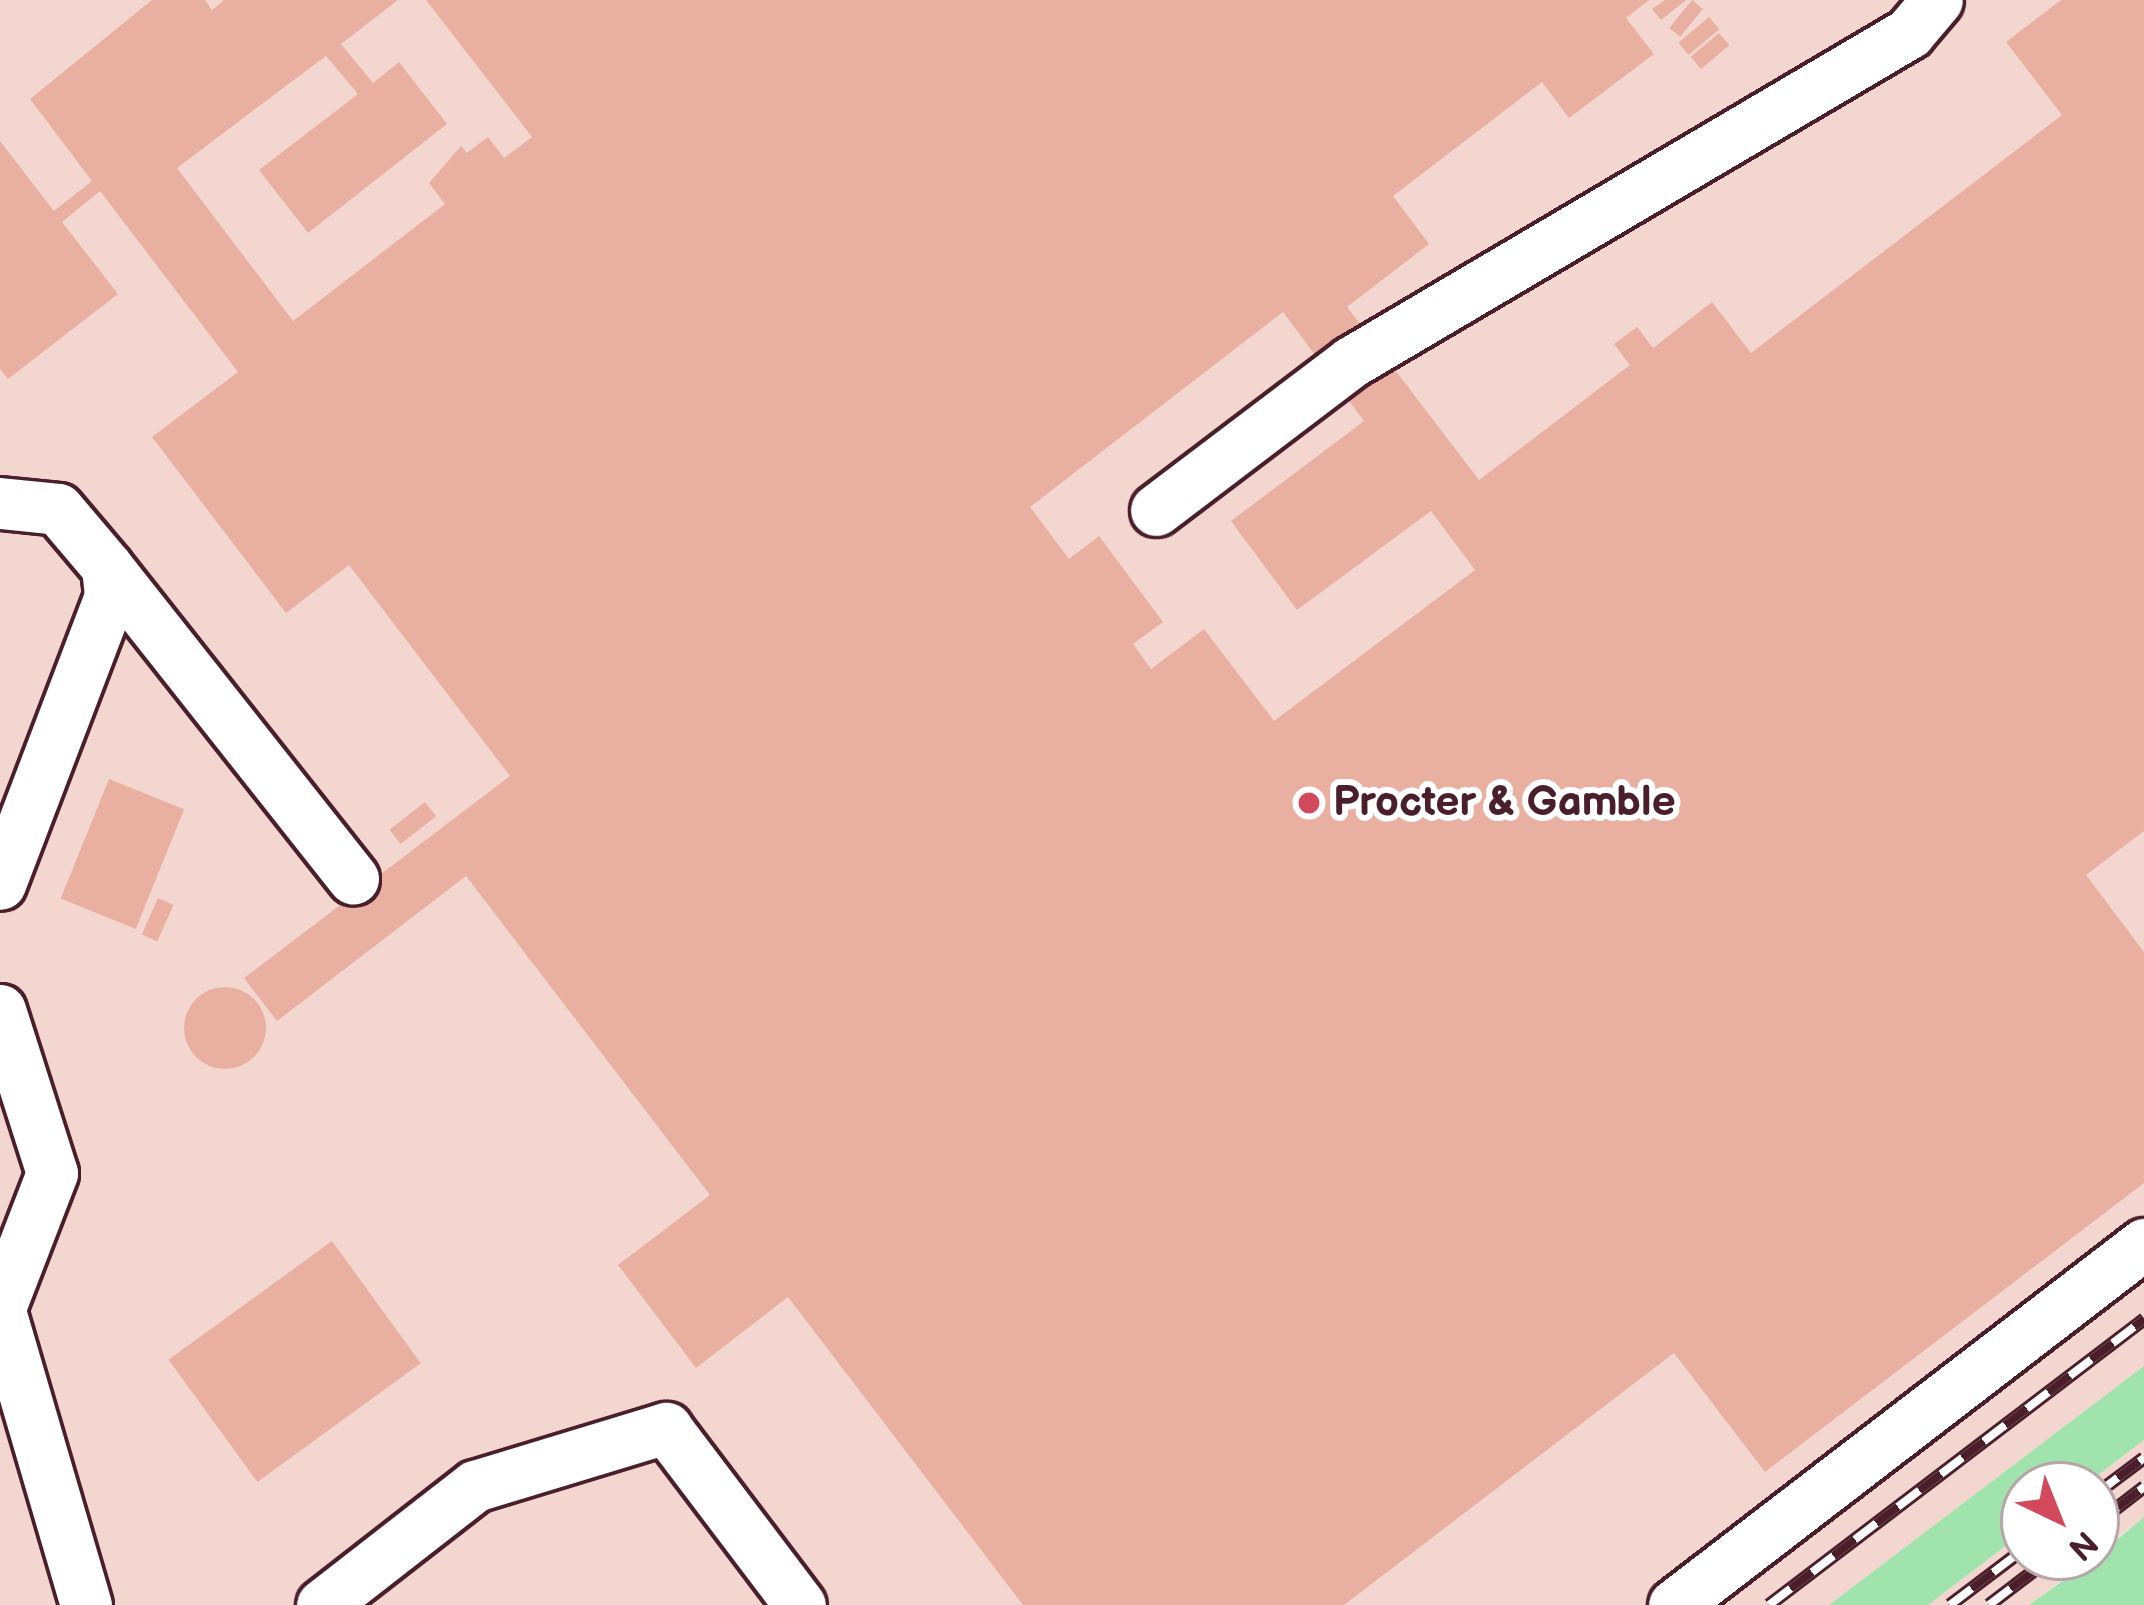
<!DOCTYPE html>
<style>
body{margin:0}
#map{position:relative;width:2144px;height:1605px;overflow:hidden;background:#f8e7e3;font-family:"Balsamiq Sans",sans-serif}
div>[style]{position:absolute}
.built>*{inset:0;background:#f4d6d0}
.green>*{inset:0;background:#a0e3ad}
.building>*{inset:0;background:#e9b0a2;transform-origin:0 0}
.round{border-radius:50%}
.roads{filter:drop-shadow(3px 0 #4a1f2b) drop-shadow(-3px 0 #4a1f2b) drop-shadow(0 3px #4a1f2b) drop-shadow(0 -3px #4a1f2b)}
.minor>*{height:51px;margin:-25.5px;padding:0 25.5px;transform-origin:25.5px;border-radius:25.5px;background:#fff}
.rail>*{height:14px;margin-top:-7px;transform-origin:0;background:repeating-linear-gradient(90deg,#fff 0 27px,#4a1f2b 0 54px);box-sizing:border-box;border-block:3px solid #4a1f2b}
.dots>*{width:33px;height:33px;translate:-50% -50%;box-sizing:border-box;border:6px solid #fff;border-radius:50%}
span{translate:-50% -50%;white-space:nowrap;text-align:center;line-height:1.15;-webkit-text-stroke:12px #fff;paint-order:stroke}
.poi-label{font-size:42px;color:#4a1f2b;font-weight:700}
.left{translate:0 -50%;text-align:left}
.north{position:absolute;left:2000px;top:1461px;width:120px;height:120px;box-sizing:border-box;background:#fff;border:3px solid #b7a5aa;border-radius:50%;rotate:137deg;font-size:33px;font-weight:700;line-height:48px;text-align:center;color:#4a1f2b}
.north::after{content:'';display:block;margin:auto;width:42px;height:54px;background:#d1495b;clip-path:polygon(50% 0,100% 100%,50% 72%,0 100%)}
</style>
<div id="map">
<div class="built">
<i style="clip-path:polygon(0 0,2144px 0,2144px 1366px,1829px 1605px,0 1605px)"></i>
<i style="clip-path:polygon(2144px 1440px,2144px 1517px,2096px 1554px,2096px 1485px,2085px 1485px)"></i>
<i style="clip-path:polygon(2024px 1532px,2024px 1557px,2092px 1557px,2029px 1605px,1928px 1605px)"></i>
</div>
<div class="green">
<i style="clip-path:polygon(2144px 1366px,2144px 1440px,2085px 1485px,2024px 1485px,2024px 1532px,1928px 1605px,1829px 1605px)"></i>
<i style="clip-path:polygon(2144px 1517px,2144px 1605px,2029px 1605px,2096px 1557px)"></i>
</div>
<div class="building">
<i style="clip-path:polygon(evenodd,152px 0,205px 0,212px 10px,224px 0,398px 0,341px 44px,373px 83px,399px 62px,447px 124px,308px 233px,259px 170px,358px 94px,326px 56px,177px 168px,293px 321px,445px 204px,429px 183px,461px 146px,467px 153px,488px 137px,504px 158px,532px 137px,426px 0,1649px 0,1626px 18px,1654px 54px,1569px 118px,1542px 82px,1393px 196px,1429px 244px,1347px 307px,1479px 480px,1630px 365px,1614px 344px,1637px 327px,1653px 348px,1712px 302px,1751px 353px,2062px 115px,2006px 42px,2061px 0,2144px 0,2144px 831px,2086px 875px,2144px 952px,2144px 1183px,1765px 1472px,1674px 1353px,1344px 1605px,1023px 1605px,788px 1297px,696px 1368px,618px 1265px,710px 1195px,466px 876px,277px 1021px,244px 978px,510px 776px,349px 565px,286px 613px,152px 437px,238px 372px,100px 191px,62px 222px,118px 294px,8px 379px,0 369px,0 141px,54px 211px,92px 181px,30px 99px,152px 0,1283px 312px,1364px 421px,1231px 521px,1297px 610px,1431px 511px,1475px 570px,1274px 721px,1204px 629px,1151px 669px,1133px 644px,1163px 622px,1099px 536px,1069px 559px,1030px 507px,1283px 312px)"></i>
<i style="clip-path:polygon(1665px 0,1686px 0,1661px 20px,1652px 9px)"></i>
<i style="left:1692px;top:0;width:14px;height:36px;rotate:39deg"></i>
<i style="left:1709px;top:17px;width:16px;height:40px;rotate:50deg"></i>
<i style="left:1719px;top:33px;width:16px;height:37px;rotate:50deg"></i>
<i style="left:109px;top:779px;width:81px;height:129px;rotate:22deg"></i>
<i style="left:425px;top:802px;width:18px;height:45px;rotate:52deg"></i>
<i style="left:158px;top:898px;width:17px;height:40px;rotate:24deg"></i>
<i class="round" style="left:184px;top:987px;width:82px;height:82px"></i>
<i style="left:332px;top:1241px;width:151px;height:202px;rotate:54deg"></i>
</div>
<div class="roads">
<div class="minor">
<i style="left:0;top:503px;width:58px;rotate:5.9deg"></i>
<i style="left:58px;top:509px;width:76px;rotate:49.8deg"></i>
<i style="left:107px;top:567px;width:29px;rotate:84deg"></i>
<i style="left:110px;top:596px;width:308px;rotate:110.9deg"></i>
<i style="left:1156px;top:510px;width:245px;rotate:-37.2deg"></i>
<i style="left:1351px;top:362px;width:648px;rotate:-30.52deg"></i>
<i style="left:1909px;top:33px;width:43px;rotate:-49.7deg"></i>
<i style="left:107px;top:567px;width:397px;rotate:51.7deg"></i>
<i style="left:0;top:1010px;width:171px;rotate:72.3deg"></i>
<i style="left:52px;top:1173px;width:145px;rotate:111.1deg"></i>
<i style="left:0;top:1311px;width:306px;rotate:73.7deg"></i>
<i style="left:322px;top:1605px;width:194px;rotate:-37.9deg"></i>
<i style="left:475px;top:1486px;width:200px;rotate:-16.9deg"></i>
<i style="left:666px;top:1428px;width:222px;rotate:52.9deg"></i>
<i style="left:1674px;top:1605px;width:593px;rotate:-37.53deg"></i>
</div>
</div>
<div class="rail">
<i style="left:2096px;top:1494px;width:60px;rotate:-36.9deg"></i>
<i style="left:2096px;top:1524px;width:61px;rotate:-37.6deg"></i>
<i style="left:1769px;top:1605px;width:472px;rotate:-37.3deg"></i>
<i style="left:1950px;top:1605px;width:93px;rotate:-37.1deg"></i>
<i style="left:1989px;top:1605px;width:79px;rotate:-37.3deg"></i>
</div>
<div class="dots">
<i style="left:1309px;top:803px;background:#d1495b"></i>
</div>
<div class="poi-label">
<span class="left" style="left:1333px;top:803px">Procter &amp; Gamble</span>
</div>
<div class="north">N</div>
</div>
